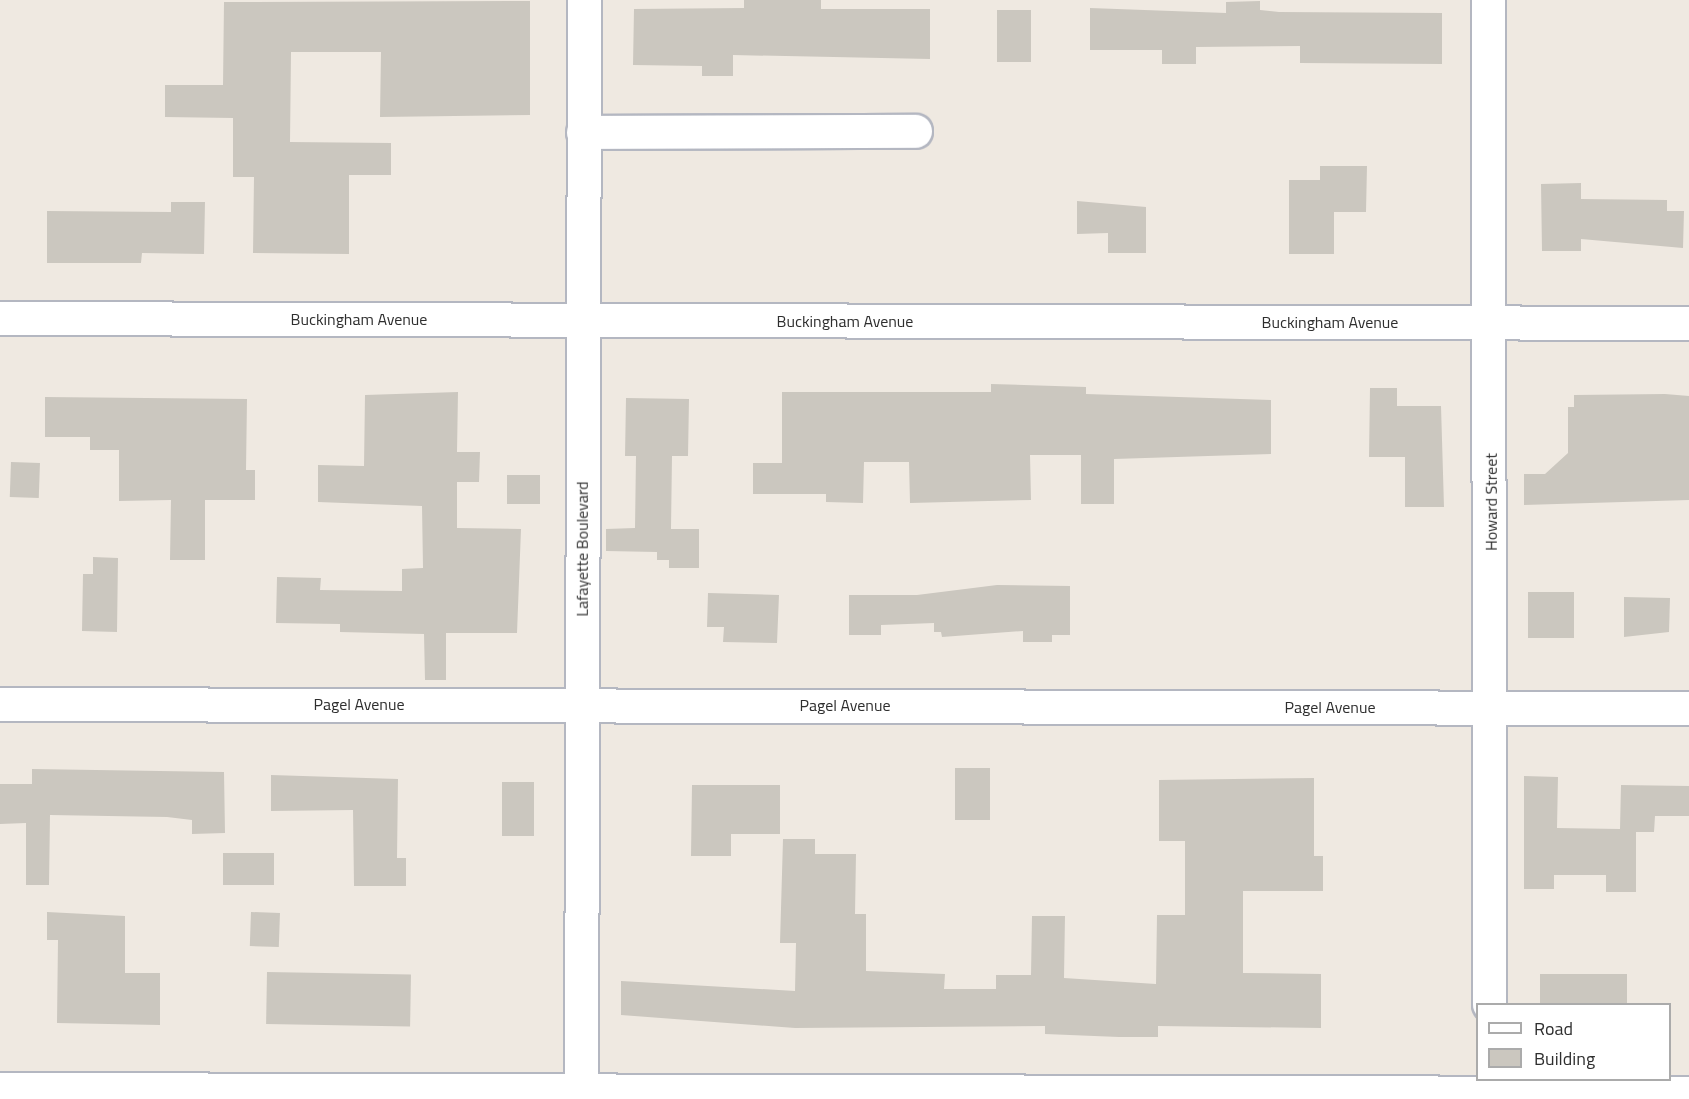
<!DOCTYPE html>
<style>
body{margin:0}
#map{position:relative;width:1689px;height:1099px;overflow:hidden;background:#efe9e1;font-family:"Titillium Web",sans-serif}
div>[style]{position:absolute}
.building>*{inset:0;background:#cbc7bf;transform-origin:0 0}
.roads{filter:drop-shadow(2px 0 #b4b7c1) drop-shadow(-2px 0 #b4b7c1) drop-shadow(0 2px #b4b7c1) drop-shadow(0 -2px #b4b7c1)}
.minor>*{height:33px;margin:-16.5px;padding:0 16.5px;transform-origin:16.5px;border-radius:16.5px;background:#fff}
span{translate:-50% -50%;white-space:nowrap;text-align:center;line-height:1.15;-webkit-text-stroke:4.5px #fff;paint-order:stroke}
.street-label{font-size:16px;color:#2e2e2e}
.legend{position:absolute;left:1476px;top:1003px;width:195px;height:78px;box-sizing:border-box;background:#fff;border:2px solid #ababab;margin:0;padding:8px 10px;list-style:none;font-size:18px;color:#2e2e2e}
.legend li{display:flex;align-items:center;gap:12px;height:30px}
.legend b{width:30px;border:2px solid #ababab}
</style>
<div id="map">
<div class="building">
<i style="clip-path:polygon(744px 0,821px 0,821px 9px,930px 9px,930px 59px,733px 55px,733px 76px,702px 76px,702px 66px,633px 65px,634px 9px,744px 8px)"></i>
<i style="clip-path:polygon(530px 1px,530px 115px,380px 117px,381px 52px,291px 52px,290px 142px,391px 143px,391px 175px,349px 175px,349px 254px,253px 253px,254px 177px,233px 177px,233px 118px,165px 117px,165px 85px,223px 85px,224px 2px)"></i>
<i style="clip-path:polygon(1260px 1px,1260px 10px,1279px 12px,1442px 13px,1442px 64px,1300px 63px,1300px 46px,1196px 47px,1196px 64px,1162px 64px,1162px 50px,1090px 50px,1090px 8px,1226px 13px,1226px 2px)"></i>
<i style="left:997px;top:10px;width:34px;height:52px"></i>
<i style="clip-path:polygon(1320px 166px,1367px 166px,1366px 212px,1334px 212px,1334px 254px,1289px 254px,1289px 180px,1320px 180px)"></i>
<i style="clip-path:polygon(1581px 183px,1581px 199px,1667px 200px,1667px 211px,1684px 211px,1683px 248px,1581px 239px,1581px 251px,1542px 251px,1541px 184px)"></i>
<i style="clip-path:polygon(1077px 201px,1146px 207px,1146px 253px,1108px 253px,1108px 233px,1077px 234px)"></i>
<i style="clip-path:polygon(171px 202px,205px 202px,204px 254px,142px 253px,141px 263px,47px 263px,47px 211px,171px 212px)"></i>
<i style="clip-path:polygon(991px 384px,1086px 387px,1086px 394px,1271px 400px,1271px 454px,1114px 459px,1114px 504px,1081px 504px,1081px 455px,1030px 455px,1031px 500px,910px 503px,909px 462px,864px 462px,863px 503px,826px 502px,826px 494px,753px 494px,753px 463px,782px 463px,782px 392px,991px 392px)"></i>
<i style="clip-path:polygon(1370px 388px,1397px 388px,1397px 406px,1441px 406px,1444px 507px,1405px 507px,1405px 457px,1369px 457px)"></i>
<i style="clip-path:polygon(458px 392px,457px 452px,480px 452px,479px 482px,457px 482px,457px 528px,521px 529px,517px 633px,446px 633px,446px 680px,425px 680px,424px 634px,340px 632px,340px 624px,276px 623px,277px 577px,321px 578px,320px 590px,402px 591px,402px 569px,423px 568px,422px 506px,318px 502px,318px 465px,364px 466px,365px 395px)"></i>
<i style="clip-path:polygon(1665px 394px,1689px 396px,1689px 500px,1524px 505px,1524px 474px,1545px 474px,1568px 453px,1568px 407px,1574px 407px,1574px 395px)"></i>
<i style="clip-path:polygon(45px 397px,247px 399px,246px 470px,255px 470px,255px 500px,205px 500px,205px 560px,170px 560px,171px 500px,119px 501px,119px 450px,90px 450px,90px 437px,45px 437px)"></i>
<i style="clip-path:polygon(626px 398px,689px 399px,688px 456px,672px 456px,671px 529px,699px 529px,699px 568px,669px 568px,669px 560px,657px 560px,657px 552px,606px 551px,606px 529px,635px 528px,636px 456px,625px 456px)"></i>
<i style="left:11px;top:462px;width:29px;height:35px;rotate:2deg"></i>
<i style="left:507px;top:475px;width:33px;height:29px"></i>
<i style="clip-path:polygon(93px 557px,118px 558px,117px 632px,82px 631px,83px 574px,93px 574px)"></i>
<i style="clip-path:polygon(997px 585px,1070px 586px,1070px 635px,1052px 635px,1052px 642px,1023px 642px,1023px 631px,942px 637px,941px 632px,934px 632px,934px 623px,881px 625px,881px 635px,849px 635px,849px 595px,917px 595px)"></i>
<i style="left:1574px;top:592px;width:46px;height:46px;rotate:90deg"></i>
<i style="clip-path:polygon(708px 593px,779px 595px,777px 643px,723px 642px,724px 627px,707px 627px)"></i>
<i style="clip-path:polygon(1624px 597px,1670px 598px,1669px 632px,1624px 637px)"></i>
<i style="left:955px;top:768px;width:35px;height:52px"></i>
<i style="clip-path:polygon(32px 769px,224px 772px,225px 833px,192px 834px,192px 820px,167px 817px,50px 815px,49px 885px,26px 885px,26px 823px,0 824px,0 784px,32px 784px)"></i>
<i style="clip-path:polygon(271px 775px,398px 779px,397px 858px,406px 858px,406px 886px,354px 886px,353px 810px,271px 811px)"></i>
<i style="clip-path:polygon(1524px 776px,1558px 777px,1557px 828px,1620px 829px,1621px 785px,1689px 786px,1689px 816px,1655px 816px,1654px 832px,1636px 832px,1636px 892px,1606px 892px,1606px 875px,1554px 875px,1554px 889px,1524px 889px)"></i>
<i style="clip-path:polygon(1314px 778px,1314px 856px,1323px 856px,1323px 891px,1243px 891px,1243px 973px,1321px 974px,1321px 1028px,1158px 1026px,1158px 1037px,1119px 1037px,1045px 1034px,1045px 1026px,795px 1028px,621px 1015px,621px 981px,795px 991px,796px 943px,780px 943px,783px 839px,815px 839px,815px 854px,856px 854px,855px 914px,866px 914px,866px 971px,945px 974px,944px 989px,996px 989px,996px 975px,1031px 975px,1032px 916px,1065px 916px,1064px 978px,1156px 984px,1157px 915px,1185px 915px,1185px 841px,1159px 841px,1159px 780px)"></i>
<i style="left:502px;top:782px;width:32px;height:54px"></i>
<i style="clip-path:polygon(692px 785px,780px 785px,780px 834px,731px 834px,731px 856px,691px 856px)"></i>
<i style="left:223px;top:853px;width:51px;height:32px"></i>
<i style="clip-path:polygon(47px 912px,125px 916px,125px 973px,160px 973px,160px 1025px,57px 1023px,58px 940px,47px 940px)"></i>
<i style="left:251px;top:912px;width:29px;height:34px;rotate:2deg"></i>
<i style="left:267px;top:972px;width:144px;height:52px;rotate:1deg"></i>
<i style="left:1627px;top:974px;width:31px;height:87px;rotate:90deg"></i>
</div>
<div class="roads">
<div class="minor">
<i style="left:1488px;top:0;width:1004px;rotate:89.94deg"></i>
<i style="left:583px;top:132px;width:332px;rotate:-0.2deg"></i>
<i style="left:0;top:318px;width:1689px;rotate:0.17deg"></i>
<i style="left:0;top:704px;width:1689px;rotate:0.14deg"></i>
<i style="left:0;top:1089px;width:1689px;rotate:0.14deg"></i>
<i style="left:581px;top:1099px;width:1099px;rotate:-89.84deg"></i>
</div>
</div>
<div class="street-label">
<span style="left:359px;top:319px">Buckingham Avenue</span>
<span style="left:845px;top:321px">Buckingham Avenue</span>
<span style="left:1330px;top:322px">Buckingham Avenue</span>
<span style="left:1491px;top:502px;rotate:-90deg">Howard Street</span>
<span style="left:582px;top:549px;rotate:-90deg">Lafayette Boulevard</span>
<span style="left:359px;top:704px">Pagel Avenue</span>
<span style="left:845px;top:705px">Pagel Avenue</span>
<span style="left:1330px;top:707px">Pagel Avenue</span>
</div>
<ul class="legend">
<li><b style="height:8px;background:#fff"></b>Road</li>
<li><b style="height:16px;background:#cbc7bf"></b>Building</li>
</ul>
</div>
